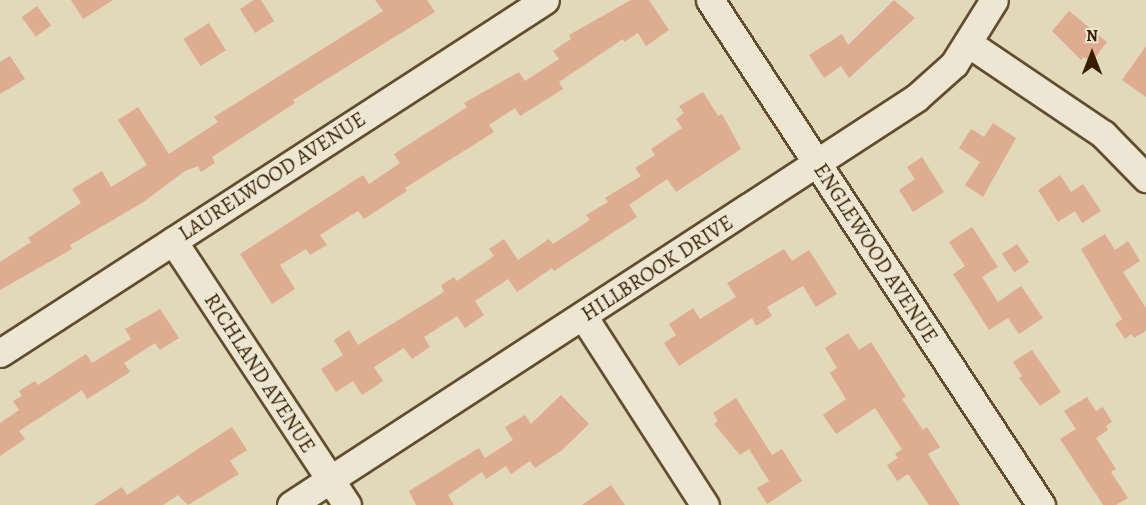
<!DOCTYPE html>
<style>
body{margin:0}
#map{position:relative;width:1146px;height:505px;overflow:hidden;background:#e1d9ba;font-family:Alegreya,serif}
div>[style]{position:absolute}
.building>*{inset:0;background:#deac91;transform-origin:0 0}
.roads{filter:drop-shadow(2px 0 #624d2e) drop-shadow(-2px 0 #624d2e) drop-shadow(0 2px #624d2e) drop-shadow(0 -2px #624d2e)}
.minor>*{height:27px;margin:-13.5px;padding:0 13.5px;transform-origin:13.5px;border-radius:13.5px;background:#ece6d2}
span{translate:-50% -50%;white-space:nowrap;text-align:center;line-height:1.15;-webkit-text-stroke:6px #ece6d2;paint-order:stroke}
.street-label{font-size:21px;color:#371e00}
.north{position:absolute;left:1062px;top:24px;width:60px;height:60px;-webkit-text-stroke:4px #ece6d2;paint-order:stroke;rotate:0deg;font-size:16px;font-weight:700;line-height:24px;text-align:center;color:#371e00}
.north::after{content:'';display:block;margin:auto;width:21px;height:27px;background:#371e00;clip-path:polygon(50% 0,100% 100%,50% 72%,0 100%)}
</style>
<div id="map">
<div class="building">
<i style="clip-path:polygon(71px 0,113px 0,83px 19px)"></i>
<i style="clip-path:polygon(254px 0,261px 0,274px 21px,255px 33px,240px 9px)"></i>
<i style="clip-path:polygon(375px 0,427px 0,435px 12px,293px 100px,295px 103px,212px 157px,215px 163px,201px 172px,198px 166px,185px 171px,142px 203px,70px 245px,72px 249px,0 290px,0 262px,31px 242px,28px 238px,81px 203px,72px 189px,102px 171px,111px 187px,147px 165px,118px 120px,138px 107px,169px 154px,218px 122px,214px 117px,383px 11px)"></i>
<i style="clip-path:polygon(631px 0,649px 0,669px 30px,646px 46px,638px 33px,624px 42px,623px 39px,559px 82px,563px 89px,520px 116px,515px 108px,489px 125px,494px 132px,405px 188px,407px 191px,364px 219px,358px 211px,320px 235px,327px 245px,310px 255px,306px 249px,280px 265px,295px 289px,272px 304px,240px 254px,363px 175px,369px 184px,400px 163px,394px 154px,467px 107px,464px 103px,519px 72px,525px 81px,559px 59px,553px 51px,571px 39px,569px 35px)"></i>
<i style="clip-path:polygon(894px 0,915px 18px,849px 78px,841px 66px,824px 78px,809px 55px,842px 34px,848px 45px)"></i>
<i style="left:37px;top:6px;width:24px;height:19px;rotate:54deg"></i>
<i style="clip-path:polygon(1069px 11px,1107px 42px,1091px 63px,1084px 57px,1081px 60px,1052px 31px)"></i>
<i style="left:209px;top:23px;width:32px;height:30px;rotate:58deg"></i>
<i style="clip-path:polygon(1146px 46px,1146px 97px,1122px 80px)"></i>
<i style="clip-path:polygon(10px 56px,25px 79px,0 94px,0 62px)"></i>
<i style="clip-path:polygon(703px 92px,718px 116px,722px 114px,741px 149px,676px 192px,667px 179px,629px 205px,637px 217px,554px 271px,552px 268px,517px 292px,508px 279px,475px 301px,484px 315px,465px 328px,457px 316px,424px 337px,430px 347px,412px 359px,404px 348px,374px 367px,383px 381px,362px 395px,353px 381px,336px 392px,321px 369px,343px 355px,334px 340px,349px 330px,358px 345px,444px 292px,441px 285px,454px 277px,457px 281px,494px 256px,489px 249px,504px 239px,518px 260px,549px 239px,553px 244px,590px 220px,586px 215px,608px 202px,605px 198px,641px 176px,635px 168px,655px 155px,651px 149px,682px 128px,676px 119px,684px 113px,679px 106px)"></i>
<i style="clip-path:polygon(993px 123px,1016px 138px,983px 197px,965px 185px,980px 162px,959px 148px,971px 129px,984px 137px)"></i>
<i style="clip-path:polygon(922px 157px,944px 192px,913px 212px,899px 190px,915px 179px,907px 167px)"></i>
<i style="clip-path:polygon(1060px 175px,1071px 192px,1083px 184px,1101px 211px,1082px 223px,1075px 211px,1058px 222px,1038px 190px)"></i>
<i style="clip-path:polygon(972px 227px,998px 267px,982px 277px,998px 302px,1021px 286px,1043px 318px,1019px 334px,1008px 318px,989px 330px,953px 274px,965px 266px,949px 242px)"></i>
<i style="clip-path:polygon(1105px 234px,1115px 250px,1128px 241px,1140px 261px,1123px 272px,1146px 308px,1146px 331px,1134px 338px,1131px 334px,1125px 339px,1115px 324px,1122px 319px,1081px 249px)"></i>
<i style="left:1017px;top:244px;width:22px;height:18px;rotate:56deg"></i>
<i style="clip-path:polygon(784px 249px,792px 261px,809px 250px,837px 294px,816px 307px,803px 286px,767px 307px,772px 316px,756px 326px,752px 318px,679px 366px,664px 343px,676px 335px,669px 324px,693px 308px,700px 319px,736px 297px,727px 283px)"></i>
<i style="clip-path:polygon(160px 309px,179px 338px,160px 350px,155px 343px,124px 363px,130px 372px,87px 399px,82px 390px,19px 431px,25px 439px,0 456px,0 423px,19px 410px,13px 401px,22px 396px,19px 391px,35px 381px,38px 385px,86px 354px,92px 363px,131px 339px,125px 329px)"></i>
<i style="clip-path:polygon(848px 333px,859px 350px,871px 342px,906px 397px,902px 399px,923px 430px,927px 427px,940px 447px,928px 454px,960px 505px,929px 505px,908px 474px,897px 481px,887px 465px,898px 458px,895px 454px,902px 449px,875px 408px,836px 434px,823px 415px,846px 399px,830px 373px,837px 368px,825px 348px)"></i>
<i style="clip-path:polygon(1032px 350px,1061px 392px,1040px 406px,1019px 378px,1022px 376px,1013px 362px)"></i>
<i style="clip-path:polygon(561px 395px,589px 424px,561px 451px,535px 468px,530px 461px,511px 474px,506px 466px,486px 479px,482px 472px,448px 495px,454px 505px,416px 505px,409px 491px,479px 448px,485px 458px,513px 440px,505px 427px,525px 415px,531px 424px)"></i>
<i style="clip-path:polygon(1087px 397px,1096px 411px,1103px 407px,1112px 422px,1106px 426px,1108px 430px,1096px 438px,1116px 469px,1111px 472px,1128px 498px,1116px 505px,1103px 505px,1060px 439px,1076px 429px,1064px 411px)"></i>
<i style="clip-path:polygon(736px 398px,772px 455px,782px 449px,802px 481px,767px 504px,757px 488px,769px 481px,749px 449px,740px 455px,714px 424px,718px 421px,713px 413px)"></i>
<i style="clip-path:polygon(232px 427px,247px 450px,230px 461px,239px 474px,188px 505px,178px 495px,163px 505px,94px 505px,122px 487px,127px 495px)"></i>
<i style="clip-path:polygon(611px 485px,625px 505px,582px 505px)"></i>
</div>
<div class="roads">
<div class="minor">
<i style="left:710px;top:0;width:604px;rotate:56.76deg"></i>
<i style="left:968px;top:43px;width:163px;rotate:34deg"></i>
<i style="left:1103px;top:134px;width:62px;rotate:45.7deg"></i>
<i style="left:173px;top:241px;width:316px;rotate:56.6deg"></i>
<i style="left:583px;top:316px;width:225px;rotate:57.2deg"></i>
<i style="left:0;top:353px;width:649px;rotate:-32.93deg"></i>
<i style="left:291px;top:505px;width:746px;rotate:-33.07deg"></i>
<i style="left:916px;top:98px;width:51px;rotate:-41.8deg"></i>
<i style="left:954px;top:64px;width:75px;rotate:-58deg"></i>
</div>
</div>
<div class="street-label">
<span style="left:272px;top:176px;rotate:-33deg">LAURELWOOD AVENUE</span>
<span style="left:876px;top:253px;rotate:57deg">ENGLEWOOD AVENUE</span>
<span style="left:657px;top:268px;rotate:-33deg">HILLBROOK DRIVE</span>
<span style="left:260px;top:373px;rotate:57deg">RICHLAND AVENUE</span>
</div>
<div class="north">N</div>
</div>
